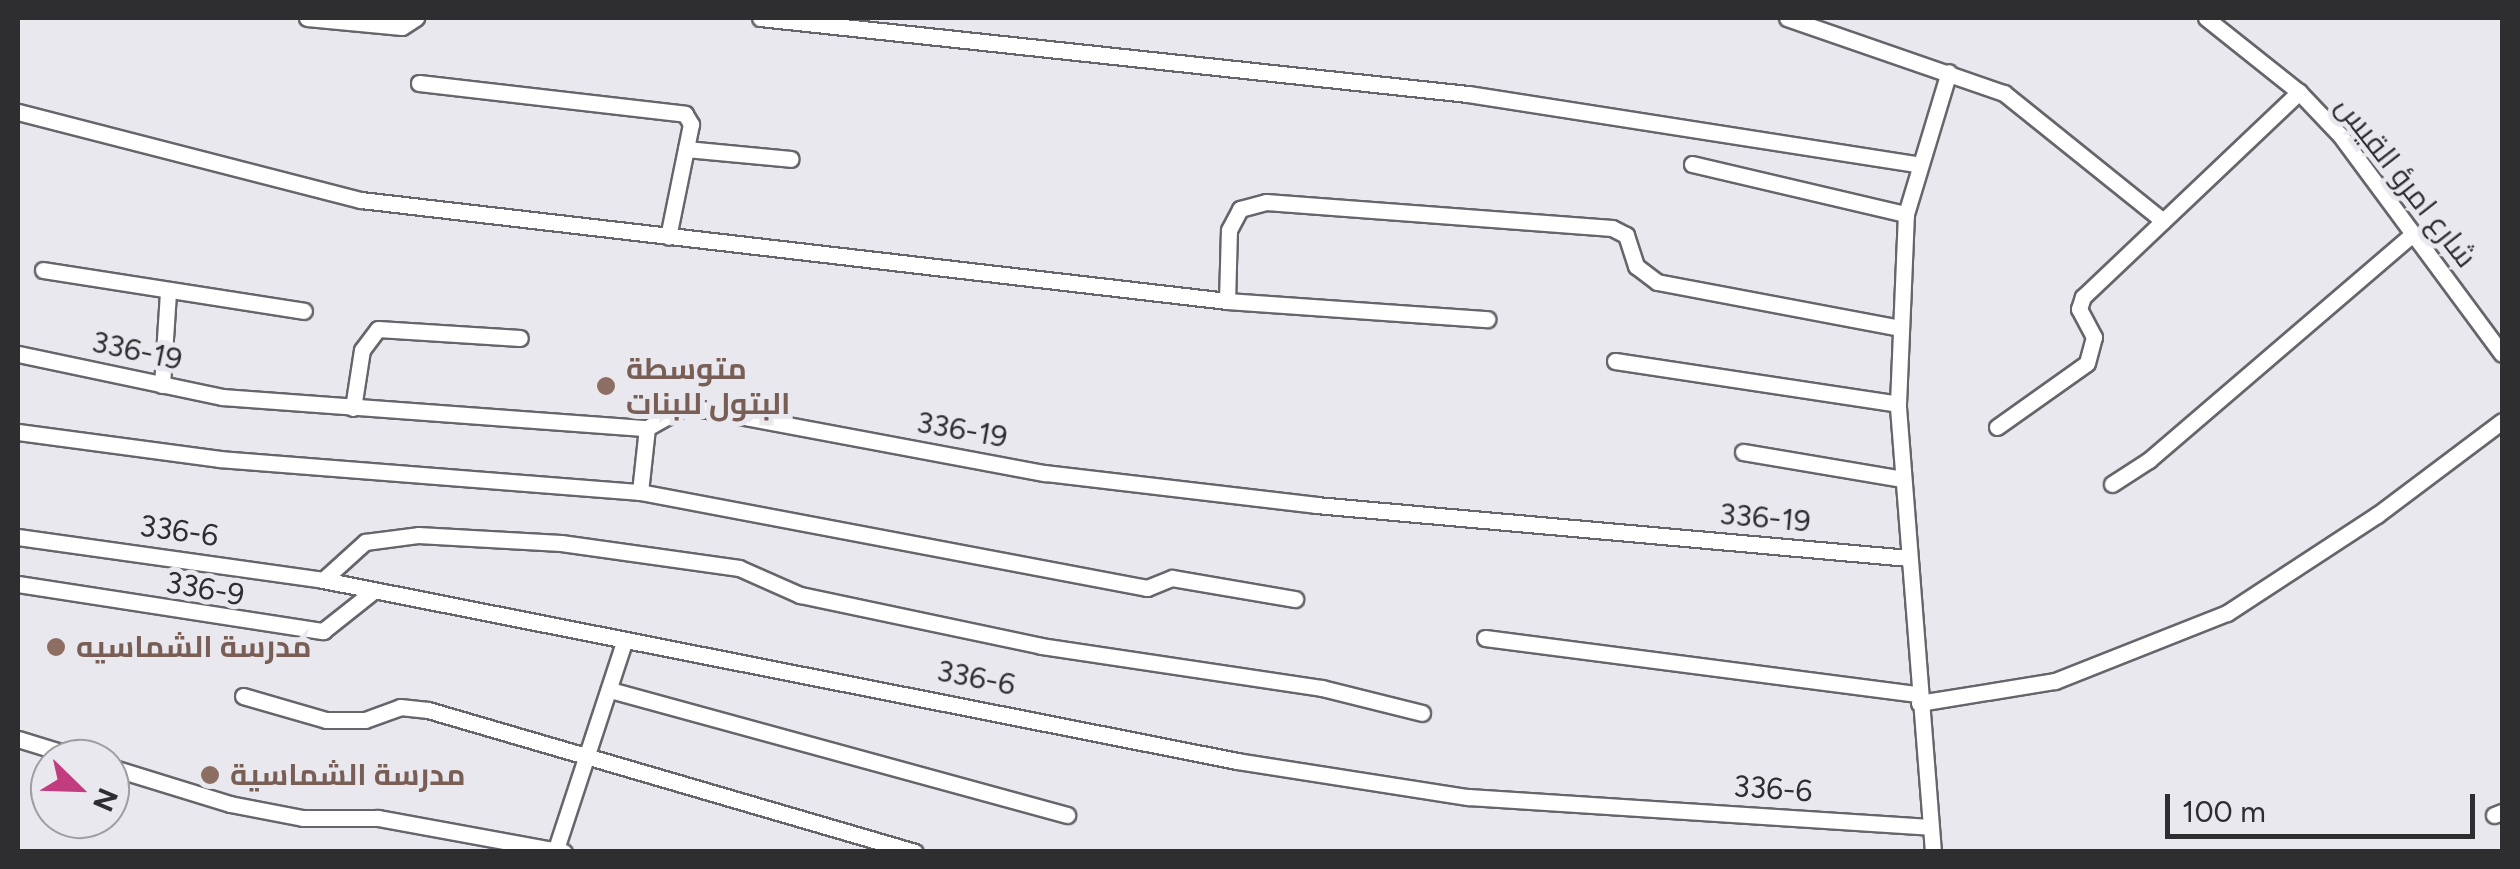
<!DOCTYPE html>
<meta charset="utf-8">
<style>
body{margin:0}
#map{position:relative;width:2520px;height:869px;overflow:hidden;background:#eae8ef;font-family:Figtree,Cairo,sans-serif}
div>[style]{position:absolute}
.roads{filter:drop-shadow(2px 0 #67656b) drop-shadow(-2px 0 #67656b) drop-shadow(0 2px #67656b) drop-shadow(0 -2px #67656b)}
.minor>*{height:15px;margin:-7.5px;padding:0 7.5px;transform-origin:7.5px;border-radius:7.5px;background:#fff}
.dots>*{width:28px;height:28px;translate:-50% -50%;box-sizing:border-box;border:5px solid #eae8ef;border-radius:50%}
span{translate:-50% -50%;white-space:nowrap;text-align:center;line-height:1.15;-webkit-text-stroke:10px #eae8ef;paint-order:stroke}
.street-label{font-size:30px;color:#2e2d2f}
.education-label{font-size:30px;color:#785e54;font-weight:700}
.left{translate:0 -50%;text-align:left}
.frame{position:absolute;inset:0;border:20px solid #2e2d2f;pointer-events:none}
.north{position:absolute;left:30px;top:739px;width:100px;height:100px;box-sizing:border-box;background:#eae8ef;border:2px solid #9f9da2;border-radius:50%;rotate:113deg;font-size:28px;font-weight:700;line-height:40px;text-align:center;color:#2e2d2f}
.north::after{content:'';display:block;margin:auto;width:35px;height:45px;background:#c23d80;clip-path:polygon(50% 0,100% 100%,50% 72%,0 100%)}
.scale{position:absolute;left:2165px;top:794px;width:310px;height:45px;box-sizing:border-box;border:5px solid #2e2d2f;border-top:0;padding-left:12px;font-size:30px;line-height:35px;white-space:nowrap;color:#2e2d2f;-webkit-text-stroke:8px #eae8ef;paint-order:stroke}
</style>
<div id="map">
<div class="roads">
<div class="minor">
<i style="left:307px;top:18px;width:95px;rotate:5.4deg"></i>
<i style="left:402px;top:27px;width:17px;rotate:-33deg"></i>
<i style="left:760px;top:18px;width:712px;rotate:6.13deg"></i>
<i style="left:1468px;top:94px;width:457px;rotate:8.9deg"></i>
<i style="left:1787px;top:18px;width:230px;rotate:19.1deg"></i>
<i style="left:2004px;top:93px;width:204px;rotate:38.8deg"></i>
<i style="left:2206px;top:18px;width:119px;rotate:38.5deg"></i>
<i style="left:2299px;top:92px;width:59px;rotate:46.4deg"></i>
<i style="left:2340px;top:135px;width:272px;rotate:53.5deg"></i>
<i style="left:419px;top:83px;width:268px;rotate:6.6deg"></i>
<i style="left:685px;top:114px;width:12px;rotate:59deg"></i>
<i style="left:691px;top:124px;width:115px;rotate:101.5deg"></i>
<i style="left:18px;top:112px;width:354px;rotate:14.4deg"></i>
<i style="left:361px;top:200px;width:872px;rotate:6.65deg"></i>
<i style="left:1227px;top:301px;width:261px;rotate:4deg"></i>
<i style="left:686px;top:149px;width:105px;rotate:5.4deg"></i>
<i style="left:1692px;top:164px;width:220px;rotate:13.2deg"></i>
<i style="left:43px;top:270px;width:264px;rotate:8.9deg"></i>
<i style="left:1227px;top:301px;width:71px;rotate:-88.4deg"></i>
<i style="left:1229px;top:230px;width:24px;rotate:-62deg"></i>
<i style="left:1240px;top:209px;width:27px;rotate:-15deg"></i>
<i style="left:1266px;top:202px;width:347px;rotate:4.3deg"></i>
<i style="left:1612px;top:228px;width:16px;rotate:27deg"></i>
<i style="left:1626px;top:235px;width:33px;rotate:72deg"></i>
<i style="left:1636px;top:266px;width:26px;rotate:37deg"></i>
<i style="left:1657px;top:282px;width:247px;rotate:10.7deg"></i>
<i style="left:18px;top:354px;width:208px;rotate:11.9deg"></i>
<i style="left:222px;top:397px;width:426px;rotate:4.2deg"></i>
<i style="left:647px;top:428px;width:45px;rotate:-29.4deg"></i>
<i style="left:686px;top:406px;width:365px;rotate:10.6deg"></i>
<i style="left:1045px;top:473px;width:273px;rotate:6.7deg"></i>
<i style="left:1316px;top:505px;width:595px;rotate:5.11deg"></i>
<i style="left:1615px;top:361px;width:286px;rotate:8.6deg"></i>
<i style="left:162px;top:385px;width:92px;rotate:-86.3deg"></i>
<i style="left:353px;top:408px;width:59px;rotate:-81.2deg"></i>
<i style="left:362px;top:350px;width:26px;rotate:-53deg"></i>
<i style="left:378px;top:329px;width:142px;rotate:3.6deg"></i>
<i style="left:1997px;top:427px;width:110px;rotate:-35.4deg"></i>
<i style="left:2087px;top:363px;width:27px;rotate:-75deg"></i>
<i style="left:2094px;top:337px;width:32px;rotate:-118deg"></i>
<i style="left:2079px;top:309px;width:13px;rotate:-72deg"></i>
<i style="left:2083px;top:297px;width:298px;rotate:-43.5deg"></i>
<i style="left:18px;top:432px;width:204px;rotate:7.6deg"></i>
<i style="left:220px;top:459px;width:421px;rotate:4.5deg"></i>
<i style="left:640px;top:492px;width:516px;rotate:10.72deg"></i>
<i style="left:1147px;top:588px;width:27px;rotate:-22deg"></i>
<i style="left:1172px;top:578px;width:125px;rotate:9.7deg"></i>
<i style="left:1743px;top:452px;width:162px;rotate:9.6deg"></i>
<i style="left:2112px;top:484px;width:44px;rotate:-33deg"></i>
<i style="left:2149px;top:460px;width:348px;rotate:-40.6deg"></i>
<i style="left:640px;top:492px;width:64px;rotate:-83.8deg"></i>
<i style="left:18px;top:537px;width:308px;rotate:8deg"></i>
<i style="left:323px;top:580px;width:932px;rotate:11.2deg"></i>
<i style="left:1237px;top:761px;width:234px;rotate:8.9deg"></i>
<i style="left:1468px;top:797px;width:463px;rotate:3.7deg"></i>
<i style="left:323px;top:580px;width:57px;rotate:-42.1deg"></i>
<i style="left:365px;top:542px;width:53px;rotate:-7.5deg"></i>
<i style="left:418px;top:535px;width:143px;rotate:3.2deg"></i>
<i style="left:561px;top:543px;width:180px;rotate:8deg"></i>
<i style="left:739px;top:568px;width:67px;rotate:23.9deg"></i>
<i style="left:800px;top:595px;width:246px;rotate:11.9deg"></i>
<i style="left:1041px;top:646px;width:284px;rotate:8.5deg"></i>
<i style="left:1322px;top:688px;width:103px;rotate:14deg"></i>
<i style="left:18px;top:584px;width:309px;rotate:8.8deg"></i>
<i style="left:323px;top:631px;width:61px;rotate:-38.4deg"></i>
<i style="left:1485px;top:638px;width:438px;rotate:7.4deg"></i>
<i style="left:610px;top:690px;width:474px;rotate:15.3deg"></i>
<i style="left:243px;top:696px;width:86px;rotate:16.1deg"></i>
<i style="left:326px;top:720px;width:39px"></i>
<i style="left:365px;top:720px;width:37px;rotate:-20deg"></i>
<i style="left:400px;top:707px;width:28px;rotate:6deg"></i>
<i style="left:428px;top:710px;width:507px;rotate:16.26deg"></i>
<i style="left:1919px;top:703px;width:138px;rotate:-9.2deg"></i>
<i style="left:2055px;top:681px;width:185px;rotate:-21.6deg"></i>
<i style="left:2227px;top:613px;width:179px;rotate:-33.2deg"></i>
<i style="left:2377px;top:515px;width:156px;rotate:-36.9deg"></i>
<i style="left:18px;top:739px;width:68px;rotate:17.1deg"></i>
<i style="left:110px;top:767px;width:126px;rotate:17.1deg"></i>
<i style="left:230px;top:804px;width:74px;rotate:10.9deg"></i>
<i style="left:303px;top:818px;width:75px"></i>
<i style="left:378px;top:818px;width:189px;rotate:10.4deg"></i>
<i style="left:2494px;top:815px;width:9px;rotate:-21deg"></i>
<i style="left:556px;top:849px;width:218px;rotate:-71.8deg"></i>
<i style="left:1933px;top:852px;width:449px;rotate:-94.5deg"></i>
<i style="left:1898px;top:404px;width:190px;rotate:-87.6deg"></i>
<i style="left:1906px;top:214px;width:148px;rotate:-73.2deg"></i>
</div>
</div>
<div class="dots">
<i style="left:606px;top:386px;background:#8d6e63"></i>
<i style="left:56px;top:647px;background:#8d6e63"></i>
<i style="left:210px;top:775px;background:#8d6e63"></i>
</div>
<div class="street-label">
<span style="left:2406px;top:182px;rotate:52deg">شارع امرؤ القيس</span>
<span style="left:137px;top:351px;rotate:12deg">336-19</span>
<span style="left:962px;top:430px;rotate:10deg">336-19</span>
<span style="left:1765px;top:518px;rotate:5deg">336-19</span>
<span style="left:179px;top:531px;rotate:8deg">336-6</span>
<span style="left:205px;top:589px;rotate:10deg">336-9</span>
<span style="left:976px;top:678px;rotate:11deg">336-6</span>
<span style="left:1773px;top:789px;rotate:4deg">336-6</span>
</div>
<div class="education-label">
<span class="left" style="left:626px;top:386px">متوسطة<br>البتول للبنات</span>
<span class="left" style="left:76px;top:647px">مدرسة الشماسيه</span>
<span class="left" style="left:230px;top:775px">مدرسة الشماسية</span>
</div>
<div class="frame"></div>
<div class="north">N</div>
<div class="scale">100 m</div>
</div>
